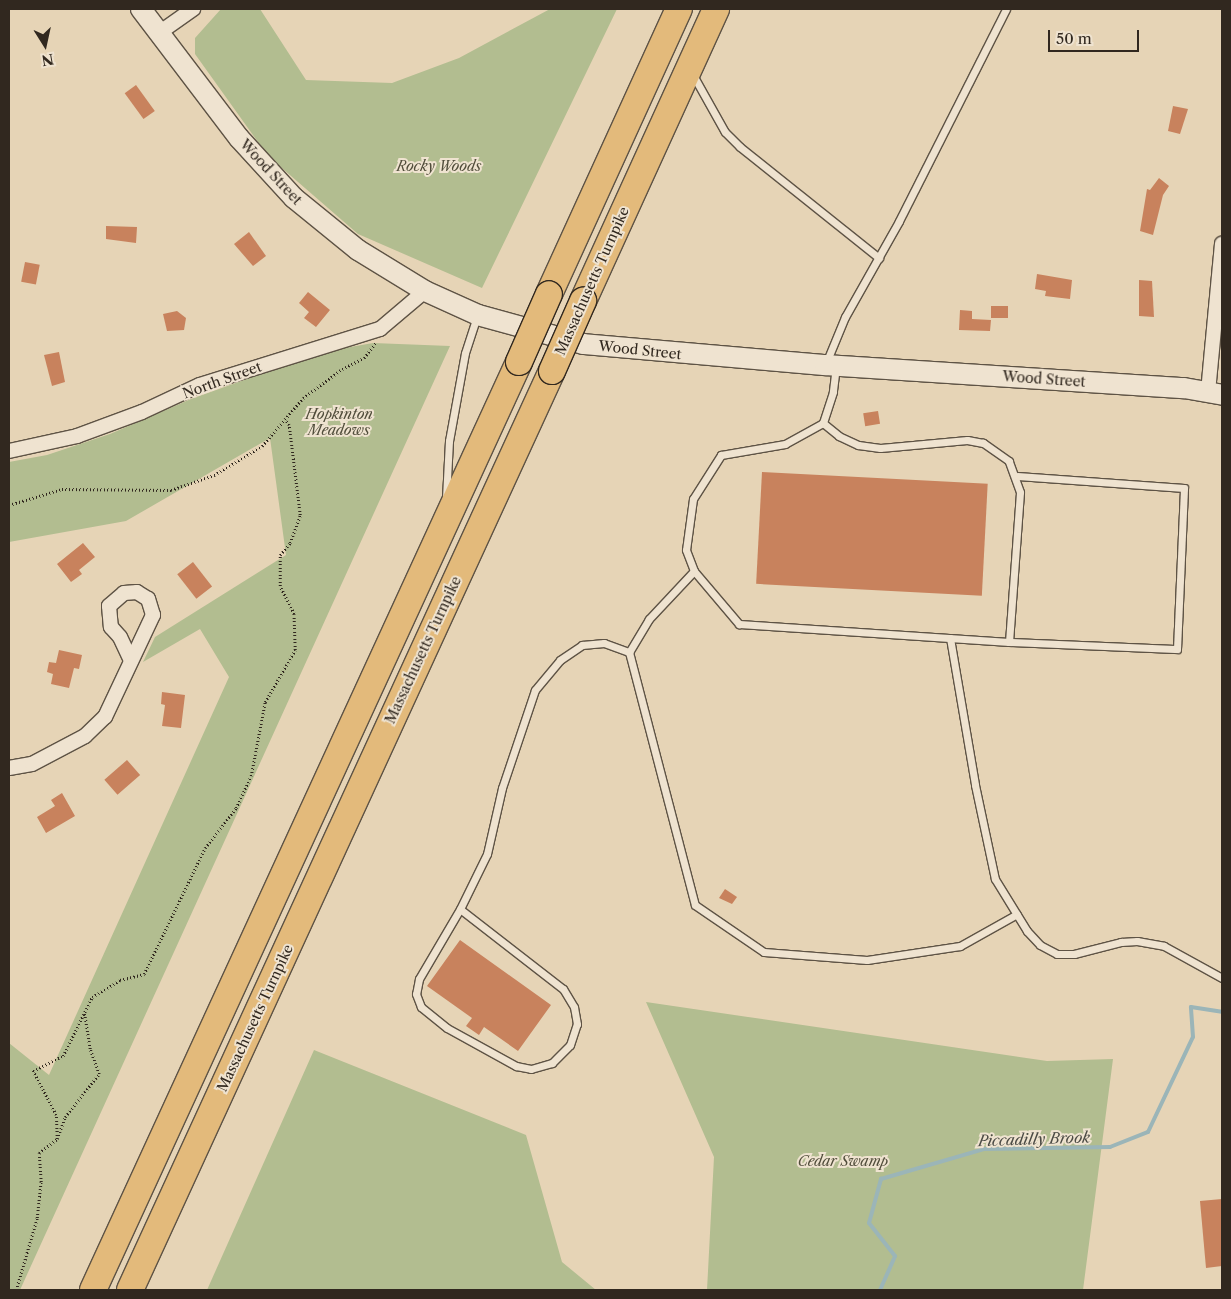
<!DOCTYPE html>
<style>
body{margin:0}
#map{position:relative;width:1231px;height:1299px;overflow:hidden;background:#e6d4b6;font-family:"Libre Caslon Text",serif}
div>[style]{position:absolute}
.green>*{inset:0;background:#b2bd90}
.stream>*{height:4px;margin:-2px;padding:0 2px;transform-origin:2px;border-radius:2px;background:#9bb5b8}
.building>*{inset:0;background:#c8825d;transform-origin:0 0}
.path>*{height:2.5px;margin-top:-1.25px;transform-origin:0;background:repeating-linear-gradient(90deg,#31281f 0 1px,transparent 0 3.5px)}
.roads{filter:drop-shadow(1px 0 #5e5345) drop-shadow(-1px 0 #5e5345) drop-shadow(0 1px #5e5345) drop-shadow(0 -1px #5e5345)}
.lane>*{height:7px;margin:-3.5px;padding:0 3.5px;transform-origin:3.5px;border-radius:3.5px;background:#efe3d0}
.street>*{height:14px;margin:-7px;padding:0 7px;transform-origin:7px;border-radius:7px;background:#efe3d0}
.secondary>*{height:20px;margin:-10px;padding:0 10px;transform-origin:10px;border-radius:10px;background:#efe3d0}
.highway>*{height:26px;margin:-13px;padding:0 13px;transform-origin:13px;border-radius:13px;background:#e3ba7b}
.bridges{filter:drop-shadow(1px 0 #31281f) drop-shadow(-1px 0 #31281f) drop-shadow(0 1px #31281f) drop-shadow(0 -1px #31281f)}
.highway-bridge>*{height:26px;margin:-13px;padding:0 13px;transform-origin:13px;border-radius:13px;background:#e3ba7b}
span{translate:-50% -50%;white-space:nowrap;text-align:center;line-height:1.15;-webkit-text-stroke:4px #efe3d0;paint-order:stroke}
.park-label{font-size:14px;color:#514d3b;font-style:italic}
.street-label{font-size:14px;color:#31281f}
.water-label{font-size:15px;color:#4c4b45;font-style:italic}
.frame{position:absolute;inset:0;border:10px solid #31281f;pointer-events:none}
.north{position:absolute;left:20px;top:20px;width:50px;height:50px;-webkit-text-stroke:4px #efe3d0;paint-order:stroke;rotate:170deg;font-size:14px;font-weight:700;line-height:20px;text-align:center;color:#31281f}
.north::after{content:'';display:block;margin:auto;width:18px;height:22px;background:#31281f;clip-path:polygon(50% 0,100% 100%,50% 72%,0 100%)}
.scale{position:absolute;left:1048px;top:30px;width:91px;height:22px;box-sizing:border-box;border:2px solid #31281f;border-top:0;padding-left:6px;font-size:15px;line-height:18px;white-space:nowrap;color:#31281f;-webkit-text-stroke:4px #efe3d0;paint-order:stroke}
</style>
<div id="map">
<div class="green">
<i style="clip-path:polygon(221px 9px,260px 9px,306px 80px,392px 83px,459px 58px,550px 9px,617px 9px,482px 288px,358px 234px,268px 156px,195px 54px,195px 38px)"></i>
<i style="clip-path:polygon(373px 343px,450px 346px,20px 1290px,9px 1290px,9px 1043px,49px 1075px,229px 677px,200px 629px,143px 662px,155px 637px,286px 555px,270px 438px,126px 521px,9px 542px,9px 462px,47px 455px,110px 434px,191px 399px,322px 352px)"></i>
<i style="clip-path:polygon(646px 1002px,1047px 1061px,1113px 1059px,1083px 1290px,707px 1290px,714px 1157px)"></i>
<i style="clip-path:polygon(314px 1050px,526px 1135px,562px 1262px,596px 1290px,207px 1290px)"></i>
</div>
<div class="stream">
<i style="left:880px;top:1290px;width:37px;rotate:-66deg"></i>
<i style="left:895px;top:1256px;width:42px;rotate:-128.2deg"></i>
<i style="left:869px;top:1223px;width:46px;rotate:-74.7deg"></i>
<i style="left:881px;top:1179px;width:107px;rotate:-16.2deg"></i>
<i style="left:984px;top:1149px;width:126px;rotate:-0.9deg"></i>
<i style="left:1110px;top:1147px;width:41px;rotate:-21.5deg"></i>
<i style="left:1148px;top:1132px;width:105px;rotate:-64.7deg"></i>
<i style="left:1193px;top:1037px;width:30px;rotate:-94deg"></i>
<i style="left:1191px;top:1007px;width:31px;rotate:9deg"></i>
</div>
<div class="building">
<i style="left:136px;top:85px;width:32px;height:14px;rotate:54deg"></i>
<i style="clip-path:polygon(1173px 106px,1188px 109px,1180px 134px,1168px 131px)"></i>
<i style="clip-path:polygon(1159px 178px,1169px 186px,1163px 195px,1153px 235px,1140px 231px,1147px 189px,1150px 190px)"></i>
<i style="clip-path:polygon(106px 226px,137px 227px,136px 243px,106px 239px)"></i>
<i style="clip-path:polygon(249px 232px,266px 256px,253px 266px,234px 244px)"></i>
<i style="left:25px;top:262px;width:15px;height:20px;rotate:11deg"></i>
<i style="clip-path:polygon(1037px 274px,1072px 280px,1070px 299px,1045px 296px,1046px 291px,1035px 289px)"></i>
<i style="clip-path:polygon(1139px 280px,1152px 281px,1154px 317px,1139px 316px)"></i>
<i style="clip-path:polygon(308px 292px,330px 310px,316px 327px,304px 318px,309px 312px,299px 303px)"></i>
<i style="left:991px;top:306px;width:17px;height:12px"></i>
<i style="clip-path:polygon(960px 310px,972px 311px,972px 319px,991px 320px,990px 331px,959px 330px)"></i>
<i style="clip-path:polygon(177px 311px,186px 318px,184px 330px,167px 331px,163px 314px)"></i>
<i style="clip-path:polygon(59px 352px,65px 382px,52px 386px,44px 355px)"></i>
<i style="left:878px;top:411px;width:13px;height:15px;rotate:81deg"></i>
<i style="left:762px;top:472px;width:226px;height:112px;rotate:3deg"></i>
<i style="clip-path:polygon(83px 543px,95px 557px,79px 570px,82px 574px,71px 582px,57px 564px)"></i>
<i style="left:193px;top:562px;width:31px;height:20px;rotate:52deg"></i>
<i style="clip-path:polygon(59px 650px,82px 655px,79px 669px,74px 668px,69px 688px,51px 684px,53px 674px,47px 672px,49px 662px,56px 663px)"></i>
<i style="clip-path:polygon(162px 692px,185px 695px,181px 728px,162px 726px,165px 705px,161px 704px)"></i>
<i style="left:127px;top:760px;width:20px;height:30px;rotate:49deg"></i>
<i style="clip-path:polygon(62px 793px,75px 816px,46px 833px,37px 817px,55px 806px,51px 800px)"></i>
<i style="clip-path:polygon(725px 889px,737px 897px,732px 904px,719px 898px)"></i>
<i style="clip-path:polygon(460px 940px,551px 1005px,518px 1051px,484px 1027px,479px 1035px,466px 1026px,472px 1018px,427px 986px)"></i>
<i style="clip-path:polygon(1222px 1199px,1222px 1266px,1206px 1268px,1200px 1201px)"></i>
</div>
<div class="path">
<i style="left:9px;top:505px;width:55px;rotate:-16.8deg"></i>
<i style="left:62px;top:489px;width:109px;rotate:0.5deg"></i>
<i style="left:171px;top:490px;width:46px;rotate:-19.2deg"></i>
<i style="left:214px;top:475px;width:56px;rotate:-31.1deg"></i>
<i style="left:262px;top:446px;width:63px;rotate:-49.5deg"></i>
<i style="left:303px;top:398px;width:49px;rotate:-36.6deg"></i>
<i style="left:342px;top:369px;width:25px;rotate:-27deg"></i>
<i style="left:364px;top:358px;width:20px;rotate:-53deg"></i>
<i style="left:57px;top:1139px;width:24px;rotate:-92deg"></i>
<i style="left:56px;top:1115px;width:50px;rotate:-117.6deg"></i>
<i style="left:33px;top:1071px;width:34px;rotate:-27deg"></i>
<i style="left:63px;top:1056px;width:66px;rotate:-63.8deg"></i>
<i style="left:92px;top:997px;width:33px;rotate:-31deg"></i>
<i style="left:120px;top:980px;width:25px;rotate:-14deg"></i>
<i style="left:144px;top:974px;width:140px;rotate:-64.2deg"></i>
<i style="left:205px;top:848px;width:51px;rotate:-52.2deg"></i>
<i style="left:236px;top:808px;width:35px;rotate:-65deg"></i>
<i style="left:251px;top:776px;width:75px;rotate:-79.3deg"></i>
<i style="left:265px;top:702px;width:60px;rotate:-60deg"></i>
<i style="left:295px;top:650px;width:36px;rotate:-92deg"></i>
<i style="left:294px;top:614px;width:31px;rotate:-117deg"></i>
<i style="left:280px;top:586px;width:31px;rotate:-90deg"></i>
<i style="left:280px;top:555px;width:16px;rotate:-50deg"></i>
<i style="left:290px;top:543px;width:30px;rotate:-70deg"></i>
<i style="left:300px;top:515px;width:91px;rotate:-97deg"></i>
<i style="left:289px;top:425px;width:7px;rotate:-124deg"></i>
<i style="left:16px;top:1290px;width:75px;rotate:-73.7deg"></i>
<i style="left:37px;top:1218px;width:36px;rotate:-84deg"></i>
<i style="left:41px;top:1182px;width:29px;rotate:-94deg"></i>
<i style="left:39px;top:1153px;width:23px;rotate:-38deg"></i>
<i style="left:57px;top:1139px;width:23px;rotate:-70deg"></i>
<i style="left:65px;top:1117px;width:55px;rotate:-51.7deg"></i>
<i style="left:99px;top:1074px;width:27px;rotate:-110deg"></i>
<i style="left:90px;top:1049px;width:36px;rotate:-99deg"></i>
</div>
<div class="roads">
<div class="lane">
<i style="left:693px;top:75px;width:65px;rotate:60.7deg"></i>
<i style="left:725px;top:132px;width:21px;rotate:45deg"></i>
<i style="left:740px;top:147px;width:178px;rotate:38.6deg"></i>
<i style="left:826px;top:363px;width:50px;rotate:-67.6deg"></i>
<i style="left:845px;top:317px;width:110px;rotate:-60.6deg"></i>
<i style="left:899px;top:221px;width:237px;rotate:-63.2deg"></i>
<i style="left:836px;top:366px;width:26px;rotate:97deg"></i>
<i style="left:833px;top:392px;width:33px;rotate:108deg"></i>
<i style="left:823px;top:423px;width:43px;rotate:151.1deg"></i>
<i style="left:785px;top:444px;width:65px;rotate:170.2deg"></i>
<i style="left:721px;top:455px;width:52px;rotate:122.5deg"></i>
<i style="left:693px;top:499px;width:51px;rotate:97.8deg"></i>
<i style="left:686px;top:550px;width:22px;rotate:69deg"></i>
<i style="left:694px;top:571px;width:66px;rotate:133.2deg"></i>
<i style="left:649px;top:619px;width:39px;rotate:121deg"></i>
<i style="left:629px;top:652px;width:261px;rotate:75.4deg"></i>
<i style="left:695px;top:905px;width:83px;rotate:34.3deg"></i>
<i style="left:764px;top:952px;width:103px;rotate:4.4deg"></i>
<i style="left:867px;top:960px;width:94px;rotate:-8.6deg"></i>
<i style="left:960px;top:946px;width:65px;rotate:-29.3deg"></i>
<i style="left:446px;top:498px;width:57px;rotate:-87deg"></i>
<i style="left:449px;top:441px;width:89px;rotate:-79.7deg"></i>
<i style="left:465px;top:353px;width:38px;rotate:-72deg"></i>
<i style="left:694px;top:571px;width:70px;rotate:49.7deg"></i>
<i style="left:739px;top:624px;width:271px;rotate:3.8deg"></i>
<i style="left:1009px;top:642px;width:150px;rotate:-85.8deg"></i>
<i style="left:1020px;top:492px;width:33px;rotate:-110deg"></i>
<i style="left:1009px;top:461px;width:32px;rotate:-145deg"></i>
<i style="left:983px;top:443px;width:16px;rotate:-169deg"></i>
<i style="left:967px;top:440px;width:87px;rotate:174.7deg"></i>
<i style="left:880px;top:448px;width:22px;rotate:-172deg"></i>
<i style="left:858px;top:445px;width:21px;rotate:-155deg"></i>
<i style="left:839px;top:436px;width:21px;rotate:-141deg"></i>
<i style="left:950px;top:638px;width:149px;rotate:80.3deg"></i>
<i style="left:975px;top:785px;width:96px;rotate:78deg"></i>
<i style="left:995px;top:879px;width:61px;rotate:58.4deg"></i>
<i style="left:1027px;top:931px;width:19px;rotate:47deg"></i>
<i style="left:1040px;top:945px;width:19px;rotate:28deg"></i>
<i style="left:1057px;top:954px;width:17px"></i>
<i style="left:1074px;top:954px;width:49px;rotate:-14.3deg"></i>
<i style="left:1121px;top:942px;width:16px;rotate:-4deg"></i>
<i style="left:1137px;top:941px;width:27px;rotate:10deg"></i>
<i style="left:1164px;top:946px;width:66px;rotate:28.9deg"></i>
<i style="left:1009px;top:642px;width:168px;rotate:2.4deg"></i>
<i style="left:1177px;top:649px;width:161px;rotate:-87.5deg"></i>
<i style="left:1184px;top:488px;width:167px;rotate:-175.9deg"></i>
<i style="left:460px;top:909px;width:81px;rotate:120.4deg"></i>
<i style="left:419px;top:979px;width:15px;rotate:101deg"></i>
<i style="left:416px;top:994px;width:14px;rotate:69deg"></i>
<i style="left:421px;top:1007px;width:33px;rotate:39deg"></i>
<i style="left:447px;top:1028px;width:79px;rotate:28.8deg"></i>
<i style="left:516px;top:1066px;width:15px;rotate:11deg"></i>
<i style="left:531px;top:1069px;width:22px;rotate:-16deg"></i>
<i style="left:552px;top:1063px;width:25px;rotate:-45deg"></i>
<i style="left:570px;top:1045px;width:22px;rotate:-72deg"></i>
<i style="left:577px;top:1024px;width:17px;rotate:-100deg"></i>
<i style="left:574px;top:1007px;width:21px;rotate:-121deg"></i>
<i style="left:563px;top:989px;width:130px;rotate:-142.2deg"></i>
<i style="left:460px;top:909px;width:61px;rotate:-63.9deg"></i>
<i style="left:487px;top:854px;width:68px;rotate:-77.2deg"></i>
<i style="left:502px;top:788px;width:103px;rotate:-71.4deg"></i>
<i style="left:535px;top:690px;width:39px;rotate:-50deg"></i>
<i style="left:560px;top:660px;width:27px;rotate:-34deg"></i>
<i style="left:582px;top:645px;width:22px;rotate:-5deg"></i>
<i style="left:604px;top:643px;width:27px;rotate:20deg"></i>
</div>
<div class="street">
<i style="left:159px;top:33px;width:42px;rotate:-35.2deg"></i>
<i style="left:1208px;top:392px;width:149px;rotate:-84.6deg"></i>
<i style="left:9px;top:451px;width:70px;rotate:-12.4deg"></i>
<i style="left:77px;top:436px;width:69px;rotate:-20.3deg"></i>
<i style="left:142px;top:412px;width:64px;rotate:-25deg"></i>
<i style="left:200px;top:385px;width:189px;rotate:-17.3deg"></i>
<i style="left:380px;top:329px;width:59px;rotate:-40.2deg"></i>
<i style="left:9px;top:768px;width:23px;rotate:-10deg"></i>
<i style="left:32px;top:764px;width:60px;rotate:-27.8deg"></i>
<i style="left:85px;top:736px;width:28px;rotate:-44deg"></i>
<i style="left:105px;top:717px;width:113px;rotate:-64.8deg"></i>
<i style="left:153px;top:615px;width:17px;rotate:-107deg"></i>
<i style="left:148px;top:599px;width:13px;rotate:-148deg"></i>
<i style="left:137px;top:592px;width:13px;rotate:176deg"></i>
<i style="left:124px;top:593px;width:20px;rotate:139deg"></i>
<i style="left:109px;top:606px;width:21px;rotate:85deg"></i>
<i style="left:111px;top:627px;width:13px;rotate:48deg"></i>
<i style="left:120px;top:637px;width:26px;rotate:65deg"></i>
</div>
<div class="secondary">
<i style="left:141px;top:9px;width:162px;rotate:52.8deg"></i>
<i style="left:239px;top:138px;width:81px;rotate:47.5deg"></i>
<i style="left:294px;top:198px;width:82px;rotate:39.1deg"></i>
<i style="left:358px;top:250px;width:79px;rotate:31.5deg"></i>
<i style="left:425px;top:291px;width:58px;rotate:24.4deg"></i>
<i style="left:478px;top:315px;width:109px;rotate:15.4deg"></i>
<i style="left:583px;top:344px;width:243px;rotate:5deg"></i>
<i style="left:825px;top:365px;width:360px;rotate:3.7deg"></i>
<i style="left:1184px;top:388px;width:39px;rotate:10deg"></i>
</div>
<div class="highway">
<i style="left:549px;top:294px;width:313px;rotate:-65.5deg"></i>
<i style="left:583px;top:301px;width:321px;rotate:-65.5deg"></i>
<i style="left:93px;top:1290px;width:1021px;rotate:-65.34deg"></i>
<i style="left:130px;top:1290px;width:1011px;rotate:-65.34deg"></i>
</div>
</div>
<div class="bridges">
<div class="highway-bridge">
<i style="left:519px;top:362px;width:74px;rotate:-66.2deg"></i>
<i style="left:552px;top:371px;width:77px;rotate:-66.1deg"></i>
</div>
</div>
<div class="park-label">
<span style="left:439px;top:166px">Rocky Woods</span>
<span style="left:339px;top:422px">Hopkinton<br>Meadows</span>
<span style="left:843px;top:1161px">Cedar Swamp</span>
</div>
<div class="street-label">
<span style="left:271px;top:172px;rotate:47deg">Wood Street</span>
<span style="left:592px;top:281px;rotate:-66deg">Massachusetts Turnpike</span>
<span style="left:640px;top:350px;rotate:6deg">Wood Street</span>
<span style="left:1044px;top:379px;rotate:4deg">Wood Street</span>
<span style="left:222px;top:380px;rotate:-20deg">North Street</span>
<span style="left:423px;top:650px;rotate:-65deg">Massachusetts Turnpike</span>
<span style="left:255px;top:1018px;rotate:-65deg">Massachusetts Turnpike</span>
</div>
<div class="water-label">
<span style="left:1034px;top:1139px;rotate:-2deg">Piccadilly Brook</span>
</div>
<div class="frame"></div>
<div class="north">N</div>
<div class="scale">50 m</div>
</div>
